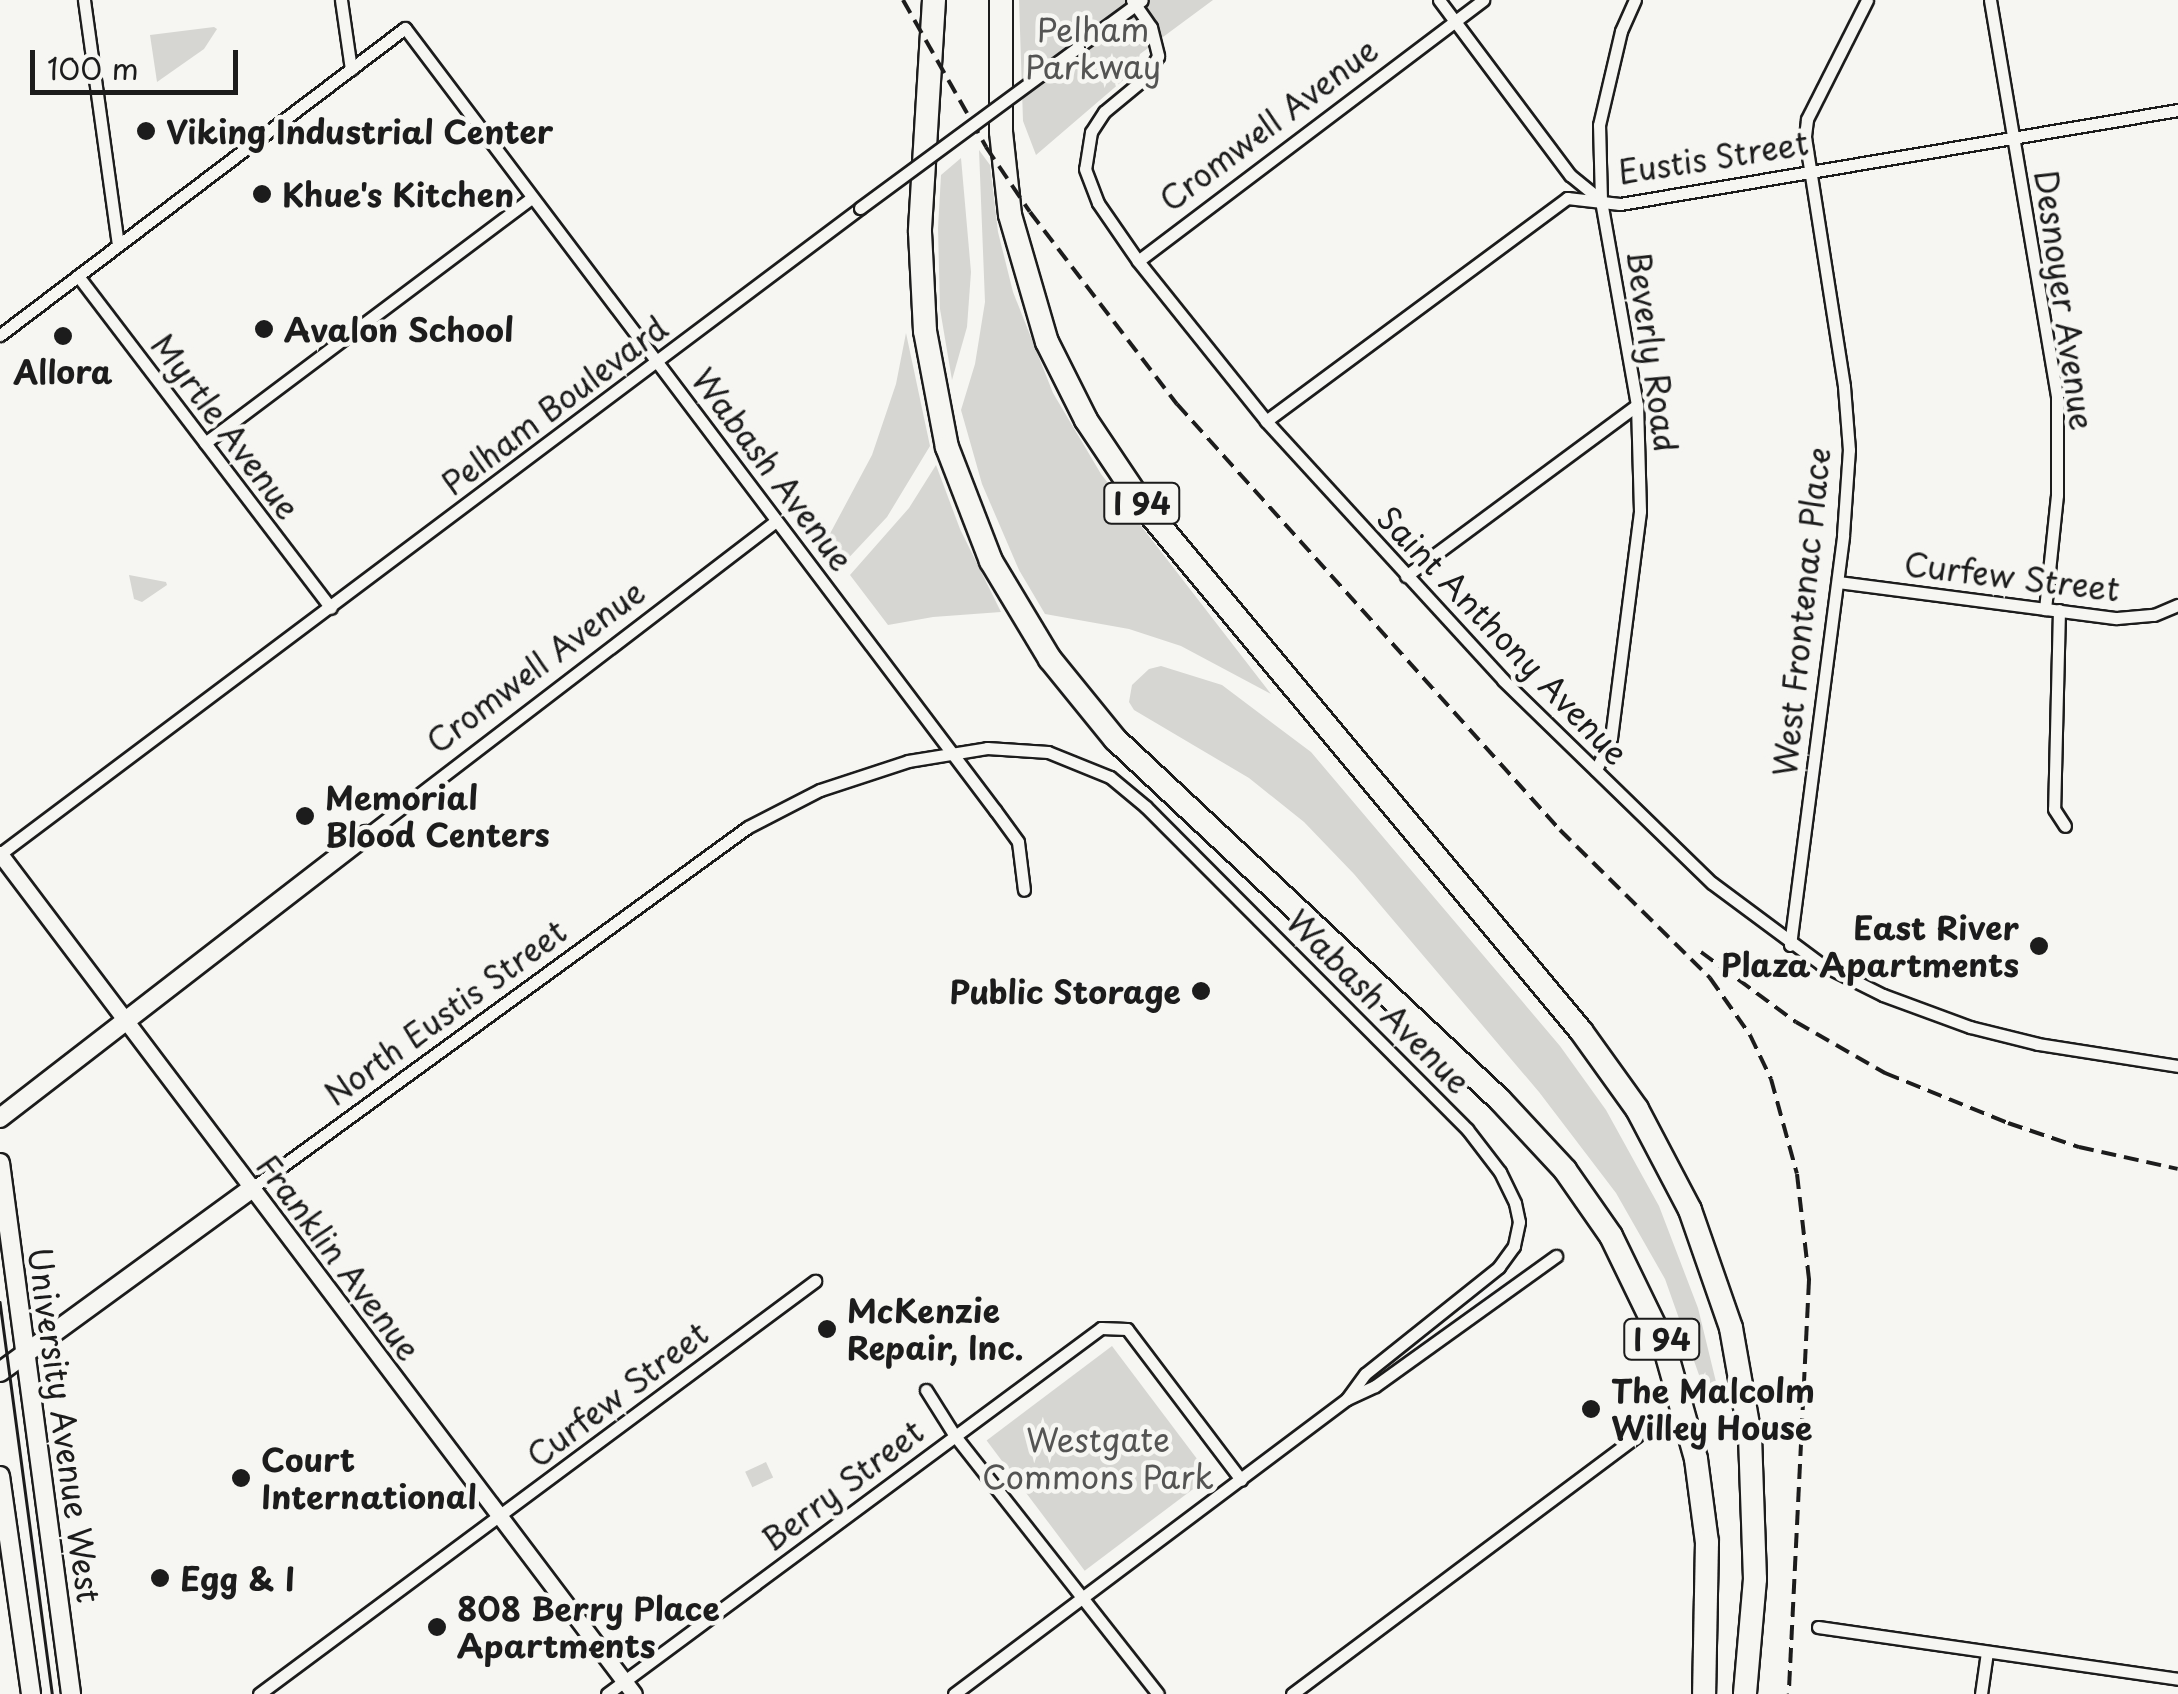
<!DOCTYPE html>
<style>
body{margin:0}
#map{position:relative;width:2178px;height:1694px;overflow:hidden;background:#f6f6f2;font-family:"Playpen Sans",sans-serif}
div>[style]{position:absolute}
.green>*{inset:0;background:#d6d6d2;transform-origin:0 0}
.roads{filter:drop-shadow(2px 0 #1c1c1c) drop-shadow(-2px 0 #1c1c1c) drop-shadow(0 2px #1c1c1c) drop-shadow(0 -2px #1c1c1c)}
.minor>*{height:11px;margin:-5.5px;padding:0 5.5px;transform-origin:5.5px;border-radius:5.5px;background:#f6f6f2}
.tertiary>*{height:15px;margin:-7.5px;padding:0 7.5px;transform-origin:7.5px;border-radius:7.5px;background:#f6f6f2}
.secondary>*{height:18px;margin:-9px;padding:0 9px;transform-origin:9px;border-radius:9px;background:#f6f6f2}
.motorway>*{height:22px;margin:-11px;padding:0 11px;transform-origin:11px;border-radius:11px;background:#f6f6f2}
.tram>*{height:2.5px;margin:-1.25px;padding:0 1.25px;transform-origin:1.25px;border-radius:1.25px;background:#1c1c1c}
.rail>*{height:4px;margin-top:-2px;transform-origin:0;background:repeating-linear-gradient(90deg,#1c1c1c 0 15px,transparent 0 23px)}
.bridges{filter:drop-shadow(2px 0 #1c1c1c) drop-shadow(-2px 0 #1c1c1c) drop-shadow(0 2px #1c1c1c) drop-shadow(0 -2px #1c1c1c)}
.minor-bridge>*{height:11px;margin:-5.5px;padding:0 5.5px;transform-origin:5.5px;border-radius:5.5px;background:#f6f6f2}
.dots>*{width:28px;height:28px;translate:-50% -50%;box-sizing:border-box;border:5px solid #f6f6f2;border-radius:50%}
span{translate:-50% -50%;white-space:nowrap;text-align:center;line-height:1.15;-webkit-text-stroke:9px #f6f6f2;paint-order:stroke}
.shield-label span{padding:2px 8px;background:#f6f6f2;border:2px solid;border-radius:8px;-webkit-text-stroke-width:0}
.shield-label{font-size:30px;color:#1c1c1c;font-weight:700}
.park-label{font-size:32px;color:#545453}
.street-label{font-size:32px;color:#1c1c1c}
.poi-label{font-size:32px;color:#1c1c1c;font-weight:700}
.left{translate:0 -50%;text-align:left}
.right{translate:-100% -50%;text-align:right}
.scale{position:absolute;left:30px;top:50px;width:208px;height:45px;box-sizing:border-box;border:5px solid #1c1c1c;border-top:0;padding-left:12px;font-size:30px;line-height:35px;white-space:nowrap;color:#1c1c1c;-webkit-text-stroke:8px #f6f6f2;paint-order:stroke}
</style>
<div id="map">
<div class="green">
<i style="clip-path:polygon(1019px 0,1213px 0,1140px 54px,1135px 70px,1036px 155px,1023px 121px)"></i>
<i style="clip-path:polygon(214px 27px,217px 29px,204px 49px,157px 82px,150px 35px)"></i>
<i style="clip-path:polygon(979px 150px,990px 165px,998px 232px,1013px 292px,1053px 393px,1101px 474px,1271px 694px,1181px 646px,1129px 629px,1045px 614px,1019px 570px,982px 484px,961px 410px,975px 364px,985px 302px)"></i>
<i style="clip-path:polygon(961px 158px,971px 272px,967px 327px,952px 380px,940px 309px,938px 228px,941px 175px)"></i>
<i style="clip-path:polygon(906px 333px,930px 446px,887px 517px,842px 565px,825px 543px,872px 455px,896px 384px)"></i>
<i style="clip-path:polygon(936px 465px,960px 529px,1001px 612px,933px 617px,888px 625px,850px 575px,909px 508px)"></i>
<i style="clip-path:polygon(129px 575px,166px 582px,167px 585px,142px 602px,134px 599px)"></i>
<i style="clip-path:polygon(1161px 666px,1222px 685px,1311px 752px,1560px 1046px,1606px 1110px,1659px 1206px,1698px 1308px,1717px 1386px,1704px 1389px,1665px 1279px,1616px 1193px,1539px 1092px,1354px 874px,1304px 822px,1249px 778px,1134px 710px,1129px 702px,1132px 685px,1149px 669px)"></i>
<i style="left:1112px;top:1346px;width:163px;height:157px;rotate:53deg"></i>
<i style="left:766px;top:1462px;width:17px;height:23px;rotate:65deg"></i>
</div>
<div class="roads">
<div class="minor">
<i style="left:84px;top:0;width:247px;rotate:82.1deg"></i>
<i style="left:341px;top:0;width:70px;rotate:81.8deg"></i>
<i style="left:1132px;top:0;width:33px;rotate:55deg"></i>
<i style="left:1151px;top:27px;width:30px;rotate:76deg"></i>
<i style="left:1158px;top:56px;width:26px;rotate:121deg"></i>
<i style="left:1145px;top:78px;width:53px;rotate:140.3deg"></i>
<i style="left:1104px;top:112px;width:24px;rotate:123deg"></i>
<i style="left:1091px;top:132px;width:37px;rotate:99deg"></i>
<i style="left:1085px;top:169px;width:36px;rotate:69deg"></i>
<i style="left:1098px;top:203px;width:70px;rotate:55.4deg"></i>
<i style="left:1138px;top:261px;width:205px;rotate:51.3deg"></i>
<i style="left:1266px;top:421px;width:351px;rotate:47.5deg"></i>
<i style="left:1503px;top:680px;width:291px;rotate:44.2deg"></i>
<i style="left:1712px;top:883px;width:136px;rotate:36.6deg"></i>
<i style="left:1821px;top:964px;width:69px;rotate:26.6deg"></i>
<i style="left:1883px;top:995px;width:93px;rotate:20.2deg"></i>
<i style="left:1970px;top:1027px;width:70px;rotate:14deg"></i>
<i style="left:2038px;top:1044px;width:142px;rotate:8.9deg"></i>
<i style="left:1439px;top:0;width:219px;rotate:53.2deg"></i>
<i style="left:1570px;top:175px;width:40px;rotate:39deg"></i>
<i style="left:1990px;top:0;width:401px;rotate:80.4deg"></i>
<i style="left:2057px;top:395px;width:100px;rotate:90deg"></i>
<i style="left:2057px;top:495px;width:115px;rotate:96deg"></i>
<i style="left:1078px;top:47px;width:79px;rotate:-36.3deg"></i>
<i style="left:1138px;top:261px;width:433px;rotate:-37.1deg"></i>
<i style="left:78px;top:276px;width:417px;rotate:52.7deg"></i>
<i style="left:0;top:335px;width:508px;rotate:-37.16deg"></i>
<i style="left:405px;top:28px;width:980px;rotate:52.97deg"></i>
<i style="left:995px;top:810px;width:39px;rotate:54deg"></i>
<i style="left:1018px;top:842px;width:48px;rotate:82.9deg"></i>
<i style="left:1266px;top:421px;width:375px;rotate:-36.5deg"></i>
<i style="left:1567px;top:198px;width:53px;rotate:6.5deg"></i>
<i style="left:1620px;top:204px;width:566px;rotate:-9.56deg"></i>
<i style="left:205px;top:443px;width:408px;rotate:-36.9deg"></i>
<i style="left:1406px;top:576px;width:287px;rotate:-36.5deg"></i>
<i style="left:1838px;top:582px;width:281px;rotate:7.4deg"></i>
<i style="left:2117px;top:618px;width:37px;rotate:-5deg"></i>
<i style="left:2154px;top:615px;width:26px;rotate:-23deg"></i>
<i style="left:2059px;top:610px;width:199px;rotate:91.4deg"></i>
<i style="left:2054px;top:809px;width:20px;rotate:57deg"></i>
<i style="left:1596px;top:770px;width:35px;rotate:-65deg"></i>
<i style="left:1611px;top:738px;width:229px;rotate:-82.7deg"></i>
<i style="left:1640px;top:511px;width:106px;rotate:-91.6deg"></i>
<i style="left:1637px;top:405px;width:208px;rotate:-100deg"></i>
<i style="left:1601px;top:200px;width:75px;rotate:-91.5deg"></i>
<i style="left:1599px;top:125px;width:97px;rotate:-76.8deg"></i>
<i style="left:1621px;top:31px;width:34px;rotate:-66deg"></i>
<i style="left:366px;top:835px;width:516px;rotate:-37.45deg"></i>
<i style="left:0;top:854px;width:1076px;rotate:-36.91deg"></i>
<i style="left:1790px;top:945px;width:413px;rotate:-82.6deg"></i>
<i style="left:1843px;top:535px;width:85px;rotate:-86deg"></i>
<i style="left:1849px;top:450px;width:64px;rotate:-94.5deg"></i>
<i style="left:1844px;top:386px;width:253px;rotate:-98.9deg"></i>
<i style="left:1805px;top:136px;width:17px;rotate:-83deg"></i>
<i style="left:1807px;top:119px;width:133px;rotate:-63.2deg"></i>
<i style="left:252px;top:1188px;width:613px;rotate:-36.05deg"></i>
<i style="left:748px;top:827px;width:81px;rotate:-27.2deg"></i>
<i style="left:820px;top:790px;width:93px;rotate:-18.2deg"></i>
<i style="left:908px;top:761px;width:80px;rotate:-9.3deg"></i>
<i style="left:987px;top:748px;width:61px;rotate:3.8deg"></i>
<i style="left:1048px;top:752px;width:67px;rotate:22deg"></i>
<i style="left:1110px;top:777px;width:47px;rotate:39.8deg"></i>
<i style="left:1146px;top:807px;width:455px;rotate:45.1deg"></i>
<i style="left:1467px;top:1129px;width:54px;rotate:52.5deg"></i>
<i style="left:1500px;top:1172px;width:34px;rotate:64deg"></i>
<i style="left:1515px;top:1203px;width:19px;rotate:78deg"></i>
<i style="left:1519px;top:1222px;width:25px;rotate:102deg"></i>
<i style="left:1514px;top:1246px;width:26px;rotate:126deg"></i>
<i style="left:1499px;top:1267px;width:171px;rotate:141.4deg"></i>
<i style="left:1365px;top:1374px;width:31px;rotate:126deg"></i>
<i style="left:926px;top:1390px;width:54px;rotate:57.8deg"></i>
<i style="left:955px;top:1436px;width:328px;rotate:51.8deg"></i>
<i style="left:1818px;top:1627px;width:364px;rotate:8.2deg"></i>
<i style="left:259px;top:1694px;width:693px;rotate:-36.61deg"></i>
<i style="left:607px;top:1694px;width:615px;rotate:-36.53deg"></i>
<i style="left:1101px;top:1328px;width:26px;rotate:2deg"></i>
<i style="left:1127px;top:1329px;width:189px;rotate:52.9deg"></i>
<i style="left:954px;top:1694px;width:491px;rotate:-36.9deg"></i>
<i style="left:1347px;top:1399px;width:31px;rotate:-25deg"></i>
<i style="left:1375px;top:1386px;width:223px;rotate:-35.7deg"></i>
<i style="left:1292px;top:1694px;width:431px;rotate:-36.8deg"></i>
<i style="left:1981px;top:1694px;width:42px;rotate:-81.9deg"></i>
</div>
<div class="tertiary">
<i style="left:0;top:854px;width:1052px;rotate:52.96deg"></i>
</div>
<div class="secondary">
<i style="left:0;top:1118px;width:463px;rotate:-37.7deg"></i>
<i style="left:0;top:1163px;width:536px;rotate:82.38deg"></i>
<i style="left:0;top:1372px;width:312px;rotate:-36.1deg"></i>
<i style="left:0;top:1476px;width:220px;rotate:81.9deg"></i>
</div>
<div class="motorway">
<i style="left:934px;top:0;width:232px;rotate:93.5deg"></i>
<i style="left:920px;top:232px;width:99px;rotate:87.1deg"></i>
<i style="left:925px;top:331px;width:118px;rotate:79.3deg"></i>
<i style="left:947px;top:447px;width:122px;rotate:68.9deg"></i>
<i style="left:991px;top:561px;width:114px;rotate:59deg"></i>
<i style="left:1050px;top:659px;width:103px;rotate:50.9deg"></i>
<i style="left:1115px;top:739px;width:528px;rotate:43.16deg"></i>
<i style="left:1500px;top:1100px;width:96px;rotate:47.1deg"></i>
<i style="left:1565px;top:1170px;width:80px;rotate:55.1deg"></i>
<i style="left:1611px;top:1236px;width:121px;rotate:64.1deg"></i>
<i style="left:1664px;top:1345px;width:118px;rotate:74.3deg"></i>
<i style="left:1696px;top:1459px;width:84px;rotate:82.5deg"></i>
<i style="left:1707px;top:1542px;width:152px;rotate:91.1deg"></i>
<i style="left:1001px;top:0;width:132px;rotate:90deg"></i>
<i style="left:1001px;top:132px;width:83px;rotate:83.8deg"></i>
<i style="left:1010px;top:215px;width:132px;rotate:73.8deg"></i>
<i style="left:1047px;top:342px;width:87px;rotate:63.4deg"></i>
<i style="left:1086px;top:420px;width:106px;rotate:56.2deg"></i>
<i style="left:1145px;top:508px;width:681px;rotate:50.18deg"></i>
<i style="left:1581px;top:1031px;width:96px;rotate:54.3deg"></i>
<i style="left:1637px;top:1109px;width:114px;rotate:62.3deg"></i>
<i style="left:1690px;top:1210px;width:125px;rotate:70.8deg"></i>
<i style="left:1731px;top:1328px;width:110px;rotate:80deg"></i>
<i style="left:1750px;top:1436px;width:143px;rotate:88deg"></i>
<i style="left:1755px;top:1579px;width:115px;rotate:95deg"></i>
</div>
</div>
<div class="tram">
<i style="left:0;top:1302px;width:395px;rotate:82.4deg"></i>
</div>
<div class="rail">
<i style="left:903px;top:0;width:169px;rotate:60.5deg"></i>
<i style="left:986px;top:147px;width:78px;rotate:55.9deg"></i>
<i style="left:1030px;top:212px;width:242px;rotate:52.6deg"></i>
<i style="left:1177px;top:404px;width:573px;rotate:48.04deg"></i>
<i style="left:1560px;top:830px;width:211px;rotate:44.6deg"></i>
<i style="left:1710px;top:978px;width:70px;rotate:54.9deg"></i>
<i style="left:1750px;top:1035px;width:49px;rotate:64.5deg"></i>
<i style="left:1771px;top:1079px;width:98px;rotate:74.7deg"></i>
<i style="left:1797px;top:1174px;width:107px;rotate:83.5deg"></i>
<i style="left:1809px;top:1280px;width:414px;rotate:92.8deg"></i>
<i style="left:1701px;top:952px;width:118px;rotate:36.4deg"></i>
<i style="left:1796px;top:1022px;width:103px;rotate:29.8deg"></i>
<i style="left:1885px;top:1073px;width:133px;rotate:22.1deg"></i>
<i style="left:2008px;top:1123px;width:75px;rotate:18.7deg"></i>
<i style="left:2079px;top:1147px;width:101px;rotate:12.5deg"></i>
</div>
<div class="bridges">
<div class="minor-bridge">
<i style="left:860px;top:208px;width:271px;rotate:-36.4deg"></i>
</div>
</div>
<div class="dots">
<i style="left:146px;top:131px;background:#1c1c1c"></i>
<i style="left:262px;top:194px;background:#1c1c1c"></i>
<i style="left:264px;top:329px;background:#1c1c1c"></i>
<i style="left:63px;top:336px;background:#1c1c1c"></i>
<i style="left:305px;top:816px;background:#1c1c1c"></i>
<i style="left:2039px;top:946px;background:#1c1c1c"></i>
<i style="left:1201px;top:991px;background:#1c1c1c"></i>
<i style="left:827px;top:1329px;background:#1c1c1c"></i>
<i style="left:1591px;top:1409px;background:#1c1c1c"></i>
<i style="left:241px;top:1478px;background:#1c1c1c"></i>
<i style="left:160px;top:1578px;background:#1c1c1c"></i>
<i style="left:437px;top:1627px;background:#1c1c1c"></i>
</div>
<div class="shield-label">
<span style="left:1142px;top:503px">I 94</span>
<span style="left:1662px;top:1339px">I 94</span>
</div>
<div class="park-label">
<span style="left:1093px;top:48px">Pelham<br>Parkway</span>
<span style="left:1098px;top:1458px">Westgate<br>Commons Park</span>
</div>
<div class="street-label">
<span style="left:1268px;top:124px;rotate:-37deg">Cromwell Avenue</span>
<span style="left:1713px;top:157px;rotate:-9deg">Eustis Street</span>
<span style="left:2065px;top:300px;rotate:82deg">Desnoyer Avenue</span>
<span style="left:1653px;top:351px;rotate:82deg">Beverly Road</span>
<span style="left:554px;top:405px;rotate:-37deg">Pelham Boulevard</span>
<span style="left:226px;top:426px;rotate:53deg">Myrtle Avenue</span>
<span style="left:773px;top:469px;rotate:53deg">Wabash Avenue</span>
<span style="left:2012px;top:576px;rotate:7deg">Curfew Street</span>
<span style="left:1801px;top:612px;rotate:-84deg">West Frontenac Place</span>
<span style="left:1503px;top:635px;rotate:46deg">Saint Anthony Avenue</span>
<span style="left:535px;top:666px;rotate:-37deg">Cromwell Avenue</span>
<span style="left:1379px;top:1001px;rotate:45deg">Wabash Avenue</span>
<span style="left:445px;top:1012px;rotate:-36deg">North Eustis Street</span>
<span style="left:339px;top:1257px;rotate:53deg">Franklin Avenue</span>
<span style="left:617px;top:1394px;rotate:-37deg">Curfew Street</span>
<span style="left:65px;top:1425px;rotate:82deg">University Avenue West</span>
<span style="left:842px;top:1485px;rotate:-37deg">Berry Street</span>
</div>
<div class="poi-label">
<span class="left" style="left:166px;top:131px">Viking Industrial Center</span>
<span class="left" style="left:282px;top:194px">Khue's Kitchen</span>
<span class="left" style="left:284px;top:329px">Avalon School</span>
<span style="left:63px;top:371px">Allora</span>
<span class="left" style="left:325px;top:816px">Memorial<br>Blood Centers</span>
<span class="right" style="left:2019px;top:946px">East River<br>Plaza Apartments</span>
<span class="right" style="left:1181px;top:991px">Public Storage</span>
<span class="left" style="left:847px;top:1329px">McKenzie<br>Repair, Inc.</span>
<span class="left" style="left:1611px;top:1409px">The Malcolm<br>Willey House</span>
<span class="left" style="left:261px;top:1478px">Court<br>International</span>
<span class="left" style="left:180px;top:1578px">Egg &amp; I</span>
<span class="left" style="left:457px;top:1627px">808 Berry Place<br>Apartments</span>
</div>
<div class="scale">100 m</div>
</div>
